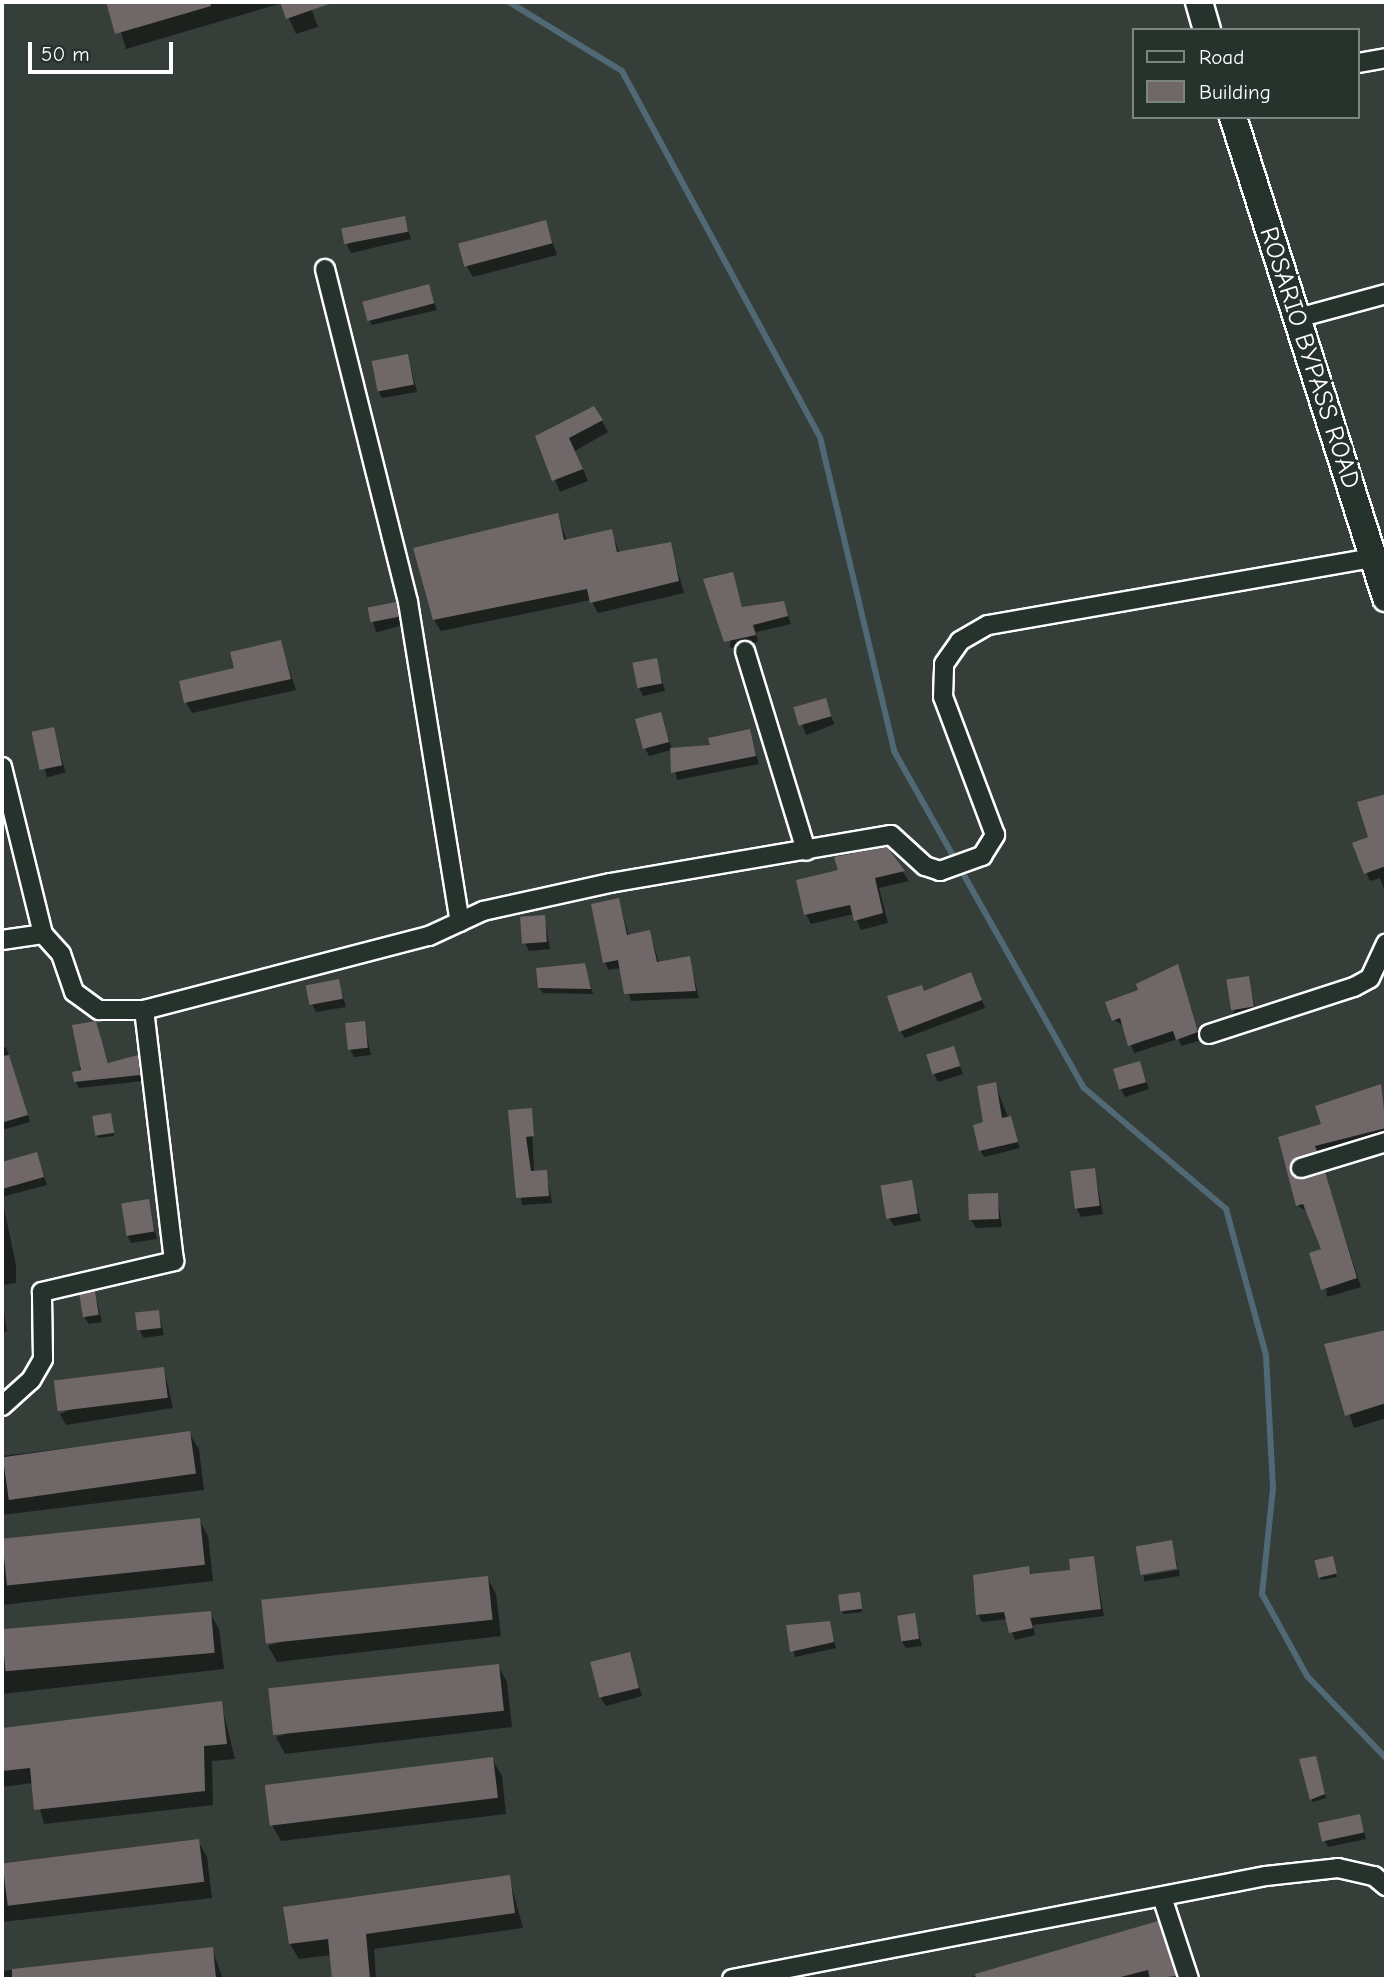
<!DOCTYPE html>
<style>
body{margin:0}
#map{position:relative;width:1388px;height:1981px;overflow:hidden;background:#353e39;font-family:"Comic Neue",sans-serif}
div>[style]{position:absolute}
.shadow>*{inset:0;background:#0007;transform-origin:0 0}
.stream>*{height:6px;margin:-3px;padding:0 3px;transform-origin:3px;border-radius:3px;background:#506974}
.building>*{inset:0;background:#706868;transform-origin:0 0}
.roads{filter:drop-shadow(2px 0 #fff) drop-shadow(-2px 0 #fff) drop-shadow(0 2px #fff) drop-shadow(0 -2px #fff)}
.minor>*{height:18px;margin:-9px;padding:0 9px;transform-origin:9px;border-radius:9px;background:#26332d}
.secondary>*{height:26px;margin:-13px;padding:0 13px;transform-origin:13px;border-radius:13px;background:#26332d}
span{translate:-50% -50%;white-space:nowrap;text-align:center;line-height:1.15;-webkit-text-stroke:7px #26332d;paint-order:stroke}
.street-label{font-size:26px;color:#fff}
.frame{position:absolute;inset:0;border:4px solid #fff;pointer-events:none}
.legend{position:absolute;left:1132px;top:28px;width:228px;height:91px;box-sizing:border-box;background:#26332d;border:2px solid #7d8581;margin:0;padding:9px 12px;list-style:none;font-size:21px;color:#fff}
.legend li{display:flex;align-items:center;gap:14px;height:35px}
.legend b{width:35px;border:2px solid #7d8581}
.scale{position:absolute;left:28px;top:42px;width:145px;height:32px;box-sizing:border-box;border:4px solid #fff;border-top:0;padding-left:9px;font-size:21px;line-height:24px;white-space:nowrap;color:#fff;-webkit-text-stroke:5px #26332d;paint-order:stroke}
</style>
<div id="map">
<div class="shadow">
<i style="clip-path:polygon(112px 2px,309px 2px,318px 27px,296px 34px,282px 3px,126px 49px)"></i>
<i style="clip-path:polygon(404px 218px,411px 239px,351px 253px,347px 245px)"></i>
<i style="clip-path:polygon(545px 222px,557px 255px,473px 277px,466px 265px)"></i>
<i style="clip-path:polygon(428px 286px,437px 310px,372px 325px,367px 317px)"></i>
<i style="clip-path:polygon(408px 356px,417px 392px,382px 398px,378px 390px)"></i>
<i style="clip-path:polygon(602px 421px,608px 432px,575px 451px,588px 481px,560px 492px,537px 436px)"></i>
<i style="clip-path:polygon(557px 515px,567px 541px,611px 531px,620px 554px,670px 544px,684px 593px,598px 613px,591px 600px,441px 631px,434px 620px)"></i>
<i style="clip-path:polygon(732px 574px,743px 609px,783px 603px,791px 624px,756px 632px,758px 642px,730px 648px)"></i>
<i style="left:396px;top:604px;width:22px;height:27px;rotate:74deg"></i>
<i style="clip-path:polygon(280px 642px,296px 690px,192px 713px,186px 702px)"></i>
<i style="clip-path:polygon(656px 660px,665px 691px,643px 696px,639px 688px)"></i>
<i style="left:825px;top:700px;width:26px;height:30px;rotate:69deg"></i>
<i style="clip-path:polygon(660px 714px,672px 749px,712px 746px,749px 731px,759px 764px,677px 780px,671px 750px,649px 756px,645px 748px)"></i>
<i style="left:53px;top:729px;width:45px;height:19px;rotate:74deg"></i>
<i style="clip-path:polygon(1386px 796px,1386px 895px,1380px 878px,1370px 881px,1354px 844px,1370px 838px)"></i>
<i style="clip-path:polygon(887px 849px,909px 881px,879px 888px,888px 923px,861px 930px,854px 914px,811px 924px,806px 914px)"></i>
<i style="clip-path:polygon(619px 900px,629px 937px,650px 932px,659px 963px,689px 958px,699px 998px,631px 1001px,621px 968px,609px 970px,605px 963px,593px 905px)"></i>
<i style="clip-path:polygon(544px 916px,550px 949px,529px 951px,525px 943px)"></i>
<i style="clip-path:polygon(585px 965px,593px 994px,543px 993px,539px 987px)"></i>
<i style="clip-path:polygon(1177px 967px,1201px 1040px,1182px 1046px,1178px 1039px,1134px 1053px,1124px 1026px,1114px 1020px)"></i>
<i style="clip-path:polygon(1248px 978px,1257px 1015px,1238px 1021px,1233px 1014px)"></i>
<i style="clip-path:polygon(338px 981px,346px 1007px,316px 1012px,312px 1004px)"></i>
<i style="clip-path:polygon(975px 982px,985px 1008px,905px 1038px,900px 1031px,925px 993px)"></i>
<i style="clip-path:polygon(95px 1022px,109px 1064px,137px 1057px,143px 1081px,79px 1088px,75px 1081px)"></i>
<i style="clip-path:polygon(364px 1023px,371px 1055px,354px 1057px,350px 1049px)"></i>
<i style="clip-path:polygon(6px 1047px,30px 1122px,2px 1130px,2px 1048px)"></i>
<i style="clip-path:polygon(953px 1048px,963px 1074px,938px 1082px,934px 1074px)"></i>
<i style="clip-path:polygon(1139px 1063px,1149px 1089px,1125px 1097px,1121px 1089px)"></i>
<i style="clip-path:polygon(995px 1084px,1020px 1148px,984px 1157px,980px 1150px)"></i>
<i style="clip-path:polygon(1380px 1086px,1386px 1134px,1297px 1168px,1295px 1178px,1324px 1174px,1361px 1287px,1327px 1297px,1323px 1250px,1308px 1212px,1298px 1206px,1280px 1138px,1323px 1126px)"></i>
<i style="clip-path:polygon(531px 1110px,534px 1172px,546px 1172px,552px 1203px,522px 1205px,510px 1111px)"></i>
<i style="clip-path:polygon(112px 1118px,114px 1136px,98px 1138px,96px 1135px)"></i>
<i style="clip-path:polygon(36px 1154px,47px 1185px,2px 1197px,2px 1164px)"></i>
<i style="clip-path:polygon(1094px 1169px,1103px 1214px,1081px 1217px,1077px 1209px)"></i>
<i style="clip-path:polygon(911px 1182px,921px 1221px,894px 1226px,889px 1218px)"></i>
<i style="clip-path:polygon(997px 1195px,1002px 1227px,976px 1228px,971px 1220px)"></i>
<i style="clip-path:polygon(2px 1199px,16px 1265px,16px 1283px,2px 1285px)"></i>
<i style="clip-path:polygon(148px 1201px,157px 1239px,131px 1243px,127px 1235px)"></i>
<i style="clip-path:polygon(95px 1293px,102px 1322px,89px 1324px,84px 1317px)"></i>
<i style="clip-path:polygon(2px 1299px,7px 1332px,2px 1332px)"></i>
<i style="clip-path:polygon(158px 1311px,164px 1335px,144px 1338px,139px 1330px)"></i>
<i style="clip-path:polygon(1386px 1332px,1386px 1418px,1354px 1428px,1326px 1345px)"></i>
<i style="clip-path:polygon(164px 1369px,173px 1408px,66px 1425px,60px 1414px)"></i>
<i style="clip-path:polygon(189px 1433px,199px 1449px,204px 1490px,2px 1515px,2px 1456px)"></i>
<i style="clip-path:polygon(199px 1520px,208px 1536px,213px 1581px,2px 1605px,2px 1543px)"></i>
<i style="clip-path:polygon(1171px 1542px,1178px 1567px,1142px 1573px)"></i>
<i style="clip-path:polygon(1093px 1558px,1104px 1616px,1033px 1625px,1035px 1635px,1015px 1640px,1008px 1619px,982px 1622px,978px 1614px,1028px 1568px,1033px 1576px,1072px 1571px)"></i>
<i style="clip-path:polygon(1332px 1558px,1337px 1577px,1321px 1580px,1320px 1577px)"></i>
<i style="left:1179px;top:1570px;width:6px;height:36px;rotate:81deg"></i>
<i style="clip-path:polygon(487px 1577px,496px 1594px,501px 1636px,277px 1662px,268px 1646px)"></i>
<i style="clip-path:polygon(860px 1597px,862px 1612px,844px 1614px,842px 1611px)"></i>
<i style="clip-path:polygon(210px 1613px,219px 1629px,224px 1669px,2px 1694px,2px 1636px)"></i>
<i style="clip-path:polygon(914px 1615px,922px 1646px,906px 1648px,901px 1640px)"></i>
<i style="clip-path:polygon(829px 1623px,836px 1648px,795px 1657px,788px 1627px)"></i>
<i style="clip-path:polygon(629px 1654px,642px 1696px,606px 1706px,601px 1698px)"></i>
<i style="clip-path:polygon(498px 1666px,507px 1682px,512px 1727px,285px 1754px,276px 1737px)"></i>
<i style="clip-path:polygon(221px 1703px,235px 1759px,212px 1761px,213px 1805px,44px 1824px,33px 1783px,2px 1787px,2px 1730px)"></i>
<i style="clip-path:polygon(1315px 1758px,1326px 1798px,1313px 1802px,1311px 1799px)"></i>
<i style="clip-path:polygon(492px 1759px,502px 1776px,506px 1814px,281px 1841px,272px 1825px)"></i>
<i style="clip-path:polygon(1359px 1816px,1366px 1839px,1328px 1847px,1325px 1841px)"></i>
<i style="clip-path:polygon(198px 1841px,207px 1857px,212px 1898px,2px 1922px,2px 1863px)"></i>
<i style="clip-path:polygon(509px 1877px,523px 1928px,374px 1949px,376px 1979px,334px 1979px,331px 1955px,299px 1959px,290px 1944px,285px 1909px)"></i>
<i style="clip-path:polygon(1157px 1923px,1179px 1979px,963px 1979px,1141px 1932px)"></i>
<i style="clip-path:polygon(212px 1949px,223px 1979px,2px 1979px,2px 1971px)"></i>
</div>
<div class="stream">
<i style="left:509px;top:2px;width:132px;rotate:31.4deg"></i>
<i style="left:622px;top:71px;width:416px;rotate:61.6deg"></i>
<i style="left:820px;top:437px;width:323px;rotate:76.7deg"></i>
<i style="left:894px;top:751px;width:387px;rotate:60.6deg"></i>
<i style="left:1084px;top:1088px;width:187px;rotate:40.4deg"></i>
<i style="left:1226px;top:1209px;width:151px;rotate:74.7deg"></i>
<i style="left:1266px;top:1355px;width:133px;rotate:87deg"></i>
<i style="left:1273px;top:1488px;width:107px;rotate:95.9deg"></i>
<i style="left:1262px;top:1594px;width:94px;rotate:61.2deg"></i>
<i style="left:1307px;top:1676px;width:114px;rotate:46.1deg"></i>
</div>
<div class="building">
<i style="clip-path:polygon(106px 2px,210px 2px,211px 6px,115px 34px)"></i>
<i style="clip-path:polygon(280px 2px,328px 2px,329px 4px,286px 19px)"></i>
<i style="left:405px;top:216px;width:16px;height:65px;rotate:79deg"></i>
<i style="left:546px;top:220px;width:24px;height:91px;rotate:75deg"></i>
<i style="left:429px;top:284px;width:20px;height:69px;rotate:75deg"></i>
<i style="left:408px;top:354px;width:31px;height:37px;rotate:79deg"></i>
<i style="clip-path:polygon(594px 406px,603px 420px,569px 438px,583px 469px,552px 481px,535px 436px)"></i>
<i style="clip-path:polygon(558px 513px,564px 540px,612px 529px,617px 552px,671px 542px,679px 581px,590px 603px,587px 589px,433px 620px,413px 548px)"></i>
<i style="clip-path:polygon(733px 572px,742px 607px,784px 601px,788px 616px,753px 625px,756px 635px,724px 642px,703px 579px)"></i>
<i style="left:396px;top:602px;width:15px;height:29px;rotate:79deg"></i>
<i style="clip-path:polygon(281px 640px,291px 679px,184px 703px,179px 681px,234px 668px,230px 652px)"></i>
<i style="left:657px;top:658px;width:26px;height:25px;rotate:79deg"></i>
<i style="left:826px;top:698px;width:19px;height:34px;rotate:74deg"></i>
<i style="left:661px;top:712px;width:31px;height:27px;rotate:75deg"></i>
<i style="left:54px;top:727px;width:39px;height:23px;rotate:78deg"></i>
<i style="clip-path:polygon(750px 729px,756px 756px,671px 773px,670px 748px,710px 745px,708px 738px)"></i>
<i style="clip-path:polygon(1386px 794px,1386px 866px,1364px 874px,1352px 843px,1368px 837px,1357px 802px)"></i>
<i style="clip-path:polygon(887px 847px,905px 871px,875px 878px,883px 913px,854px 921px,850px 905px,804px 915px,796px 880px,838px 870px,834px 857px)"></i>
<i style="clip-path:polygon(619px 898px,627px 935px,650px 930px,657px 962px,690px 956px,696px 991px,624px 994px,618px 960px,603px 963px,591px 904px)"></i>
<i style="left:545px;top:915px;width:27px;height:25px;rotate:86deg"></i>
<i style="clip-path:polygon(585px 963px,591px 989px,538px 988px,536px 968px)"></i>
<i style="clip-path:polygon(1178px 964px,1198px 1032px,1176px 1040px,1173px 1031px,1128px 1046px,1120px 1018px,1112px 1021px,1105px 1002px,1138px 990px,1136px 984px)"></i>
<i style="clip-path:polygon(971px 972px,982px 1000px,899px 1032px,887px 996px,922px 985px,924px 991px)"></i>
<i style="left:1249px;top:976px;width:31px;height:23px;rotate:81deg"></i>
<i style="left:339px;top:979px;width:20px;height:34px;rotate:79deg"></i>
<i style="clip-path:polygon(96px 1021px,108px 1063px,138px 1055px,140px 1075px,74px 1082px,72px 1072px,81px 1070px,72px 1025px)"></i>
<i style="left:365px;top:1021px;width:27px;height:20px;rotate:84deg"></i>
<i style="left:954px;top:1046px;width:21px;height:29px;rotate:73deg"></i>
<i style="clip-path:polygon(9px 1055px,28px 1115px,4px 1122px,2px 1056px)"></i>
<i style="left:1140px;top:1061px;width:22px;height:28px;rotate:74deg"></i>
<i style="clip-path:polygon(996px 1082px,1002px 1118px,1011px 1116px,1018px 1142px,979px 1151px,973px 1125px,983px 1122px,977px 1086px)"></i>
<i style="clip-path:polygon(1381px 1084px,1386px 1128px,1315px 1146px,1317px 1151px,1290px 1165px,1299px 1179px,1325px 1172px,1357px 1278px,1321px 1290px,1309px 1253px,1321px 1249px,1303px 1204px,1296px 1206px,1278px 1137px,1321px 1124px,1315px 1106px)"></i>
<i style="clip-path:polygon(532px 1108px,534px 1136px,526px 1137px,531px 1171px,547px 1170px,549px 1196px,516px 1198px,508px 1110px)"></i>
<i style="left:111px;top:1113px;width:20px;height:19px;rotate:81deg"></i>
<i style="clip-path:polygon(37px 1152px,44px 1177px,2px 1189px,2px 1162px)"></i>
<i style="left:1095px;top:1168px;width:38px;height:25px;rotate:83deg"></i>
<i style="left:912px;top:1180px;width:34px;height:32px;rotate:80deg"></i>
<i style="left:998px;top:1193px;width:26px;height:30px;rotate:88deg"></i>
<i style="left:149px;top:1199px;width:33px;height:28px;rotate:81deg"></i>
<i style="left:95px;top:1291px;width:24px;height:16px;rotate:81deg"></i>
<i style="left:159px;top:1310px;width:18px;height:24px;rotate:84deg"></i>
<i style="clip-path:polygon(1386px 1330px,1386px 1403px,1345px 1416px,1324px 1344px)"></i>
<i style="left:164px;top:1367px;width:31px;height:111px;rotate:83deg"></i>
<i style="left:190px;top:1431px;width:43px;height:189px;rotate:82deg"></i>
<i style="left:200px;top:1518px;width:47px;height:199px;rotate:84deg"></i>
<i style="left:1172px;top:1540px;width:29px;height:37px;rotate:80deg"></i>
<i style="clip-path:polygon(1094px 1556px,1101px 1609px,1030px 1618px,1033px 1628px,1009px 1633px,1004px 1612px,976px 1615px,973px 1575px,1029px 1566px,1030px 1574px,1070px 1570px,1069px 1559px)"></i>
<i style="left:1333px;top:1556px;width:18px;height:19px;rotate:77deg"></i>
<i style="left:488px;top:1576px;width:44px;height:228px;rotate:84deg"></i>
<i style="left:860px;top:1592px;width:17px;height:22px;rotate:83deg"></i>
<i style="left:211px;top:1611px;width:42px;height:210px;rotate:85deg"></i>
<i style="left:915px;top:1613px;width:26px;height:18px;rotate:81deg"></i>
<i style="clip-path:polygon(830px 1621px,834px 1642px,790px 1652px,786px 1625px)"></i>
<i style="left:630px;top:1652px;width:37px;height:41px;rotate:76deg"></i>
<i style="left:499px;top:1664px;width:47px;height:232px;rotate:84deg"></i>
<i style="clip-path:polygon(222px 1701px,227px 1744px,204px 1746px,205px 1791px,34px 1810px,30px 1768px,2px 1771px,2px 1728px)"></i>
<i style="clip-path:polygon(1316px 1756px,1325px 1794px,1310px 1800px,1299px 1759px)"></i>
<i style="left:493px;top:1757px;width:41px;height:230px;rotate:83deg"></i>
<i style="left:1360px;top:1814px;width:19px;height:43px;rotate:78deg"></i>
<i style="left:199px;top:1839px;width:43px;height:198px;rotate:83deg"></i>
<i style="clip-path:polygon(510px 1875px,515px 1913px,366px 1934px,370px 1979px,332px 1979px,328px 1939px,289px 1944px,283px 1907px)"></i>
<i style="clip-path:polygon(1158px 1921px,1176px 1976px,1150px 1979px,1148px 1970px,1113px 1979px,976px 1979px,975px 1974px)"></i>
<i style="clip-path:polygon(213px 1947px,216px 1979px,12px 1979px,12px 1969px)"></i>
</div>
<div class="roads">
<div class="minor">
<i style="left:1358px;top:63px;width:28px;rotate:-10deg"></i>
<i style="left:325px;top:269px;width:343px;rotate:76deg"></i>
<i style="left:408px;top:602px;width:324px;rotate:80.8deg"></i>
<i style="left:1294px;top:319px;width:95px;rotate:-15.2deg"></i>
<i style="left:745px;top:651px;width:209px;rotate:73deg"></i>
<i style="left:2px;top:767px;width:172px;rotate:76.2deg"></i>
<i style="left:2px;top:940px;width:41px;rotate:-8.3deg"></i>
<i style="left:43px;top:934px;width:27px;rotate:48deg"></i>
<i style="left:61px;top:954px;width:40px;rotate:71.1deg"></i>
<i style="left:74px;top:992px;width:31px;rotate:36deg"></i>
<i style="left:99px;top:1010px;width:45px"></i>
<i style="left:144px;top:1010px;width:294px;rotate:-14.6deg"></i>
<i style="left:429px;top:936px;width:60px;rotate:-24.8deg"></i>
<i style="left:483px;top:911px;width:130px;rotate:-12.4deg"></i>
<i style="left:610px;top:883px;width:285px;rotate:-9.7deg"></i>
<i style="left:891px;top:835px;width:46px;rotate:42.4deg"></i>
<i style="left:925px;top:866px;width:16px;rotate:18deg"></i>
<i style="left:940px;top:871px;width:45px;rotate:-19.7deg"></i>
<i style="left:982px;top:856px;width:25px;rotate:-58deg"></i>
<i style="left:995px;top:835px;width:147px;rotate:-110.6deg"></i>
<i style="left:943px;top:697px;width:33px;rotate:-88deg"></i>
<i style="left:944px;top:664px;width:28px;rotate:-55deg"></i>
<i style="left:960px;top:641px;width:32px;rotate:-30deg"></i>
<i style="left:988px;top:625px;width:402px;rotate:-9.9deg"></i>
<i style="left:1209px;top:1034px;width:152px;rotate:-18deg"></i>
<i style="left:1354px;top:987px;width:18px;rotate:-29deg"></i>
<i style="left:1370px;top:978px;width:38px;rotate:-65deg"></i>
<i style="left:1301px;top:1168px;width:89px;rotate:-17deg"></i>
<i style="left:2px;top:1406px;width:39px;rotate:-42deg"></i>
<i style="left:31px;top:1380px;width:24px;rotate:-60deg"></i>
<i style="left:43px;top:1359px;width:67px;rotate:-90.9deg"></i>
<i style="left:42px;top:1292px;width:136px;rotate:-13.2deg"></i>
<i style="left:174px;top:1261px;width:253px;rotate:-96.8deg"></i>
<i style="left:1163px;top:1900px;width:83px;rotate:71.8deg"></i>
<i style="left:732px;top:1979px;width:544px;rotate:-10.92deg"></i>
<i style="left:1266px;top:1876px;width:72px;rotate:-6.3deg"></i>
<i style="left:1338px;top:1868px;width:37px;rotate:13deg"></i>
<i style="left:1374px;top:1876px;width:16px;rotate:40deg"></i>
</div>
<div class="secondary">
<i style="left:1199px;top:2px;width:29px;rotate:74deg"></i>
<i style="left:1233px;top:117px;width:505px;rotate:72.35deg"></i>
</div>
</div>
<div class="street-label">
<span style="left:1309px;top:358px;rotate:72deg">ROSARIO BYPASS ROAD</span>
</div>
<div class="frame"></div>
<ul class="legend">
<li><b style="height:9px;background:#26332d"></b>Road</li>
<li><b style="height:19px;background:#706868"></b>Building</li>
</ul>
<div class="scale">50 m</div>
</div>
